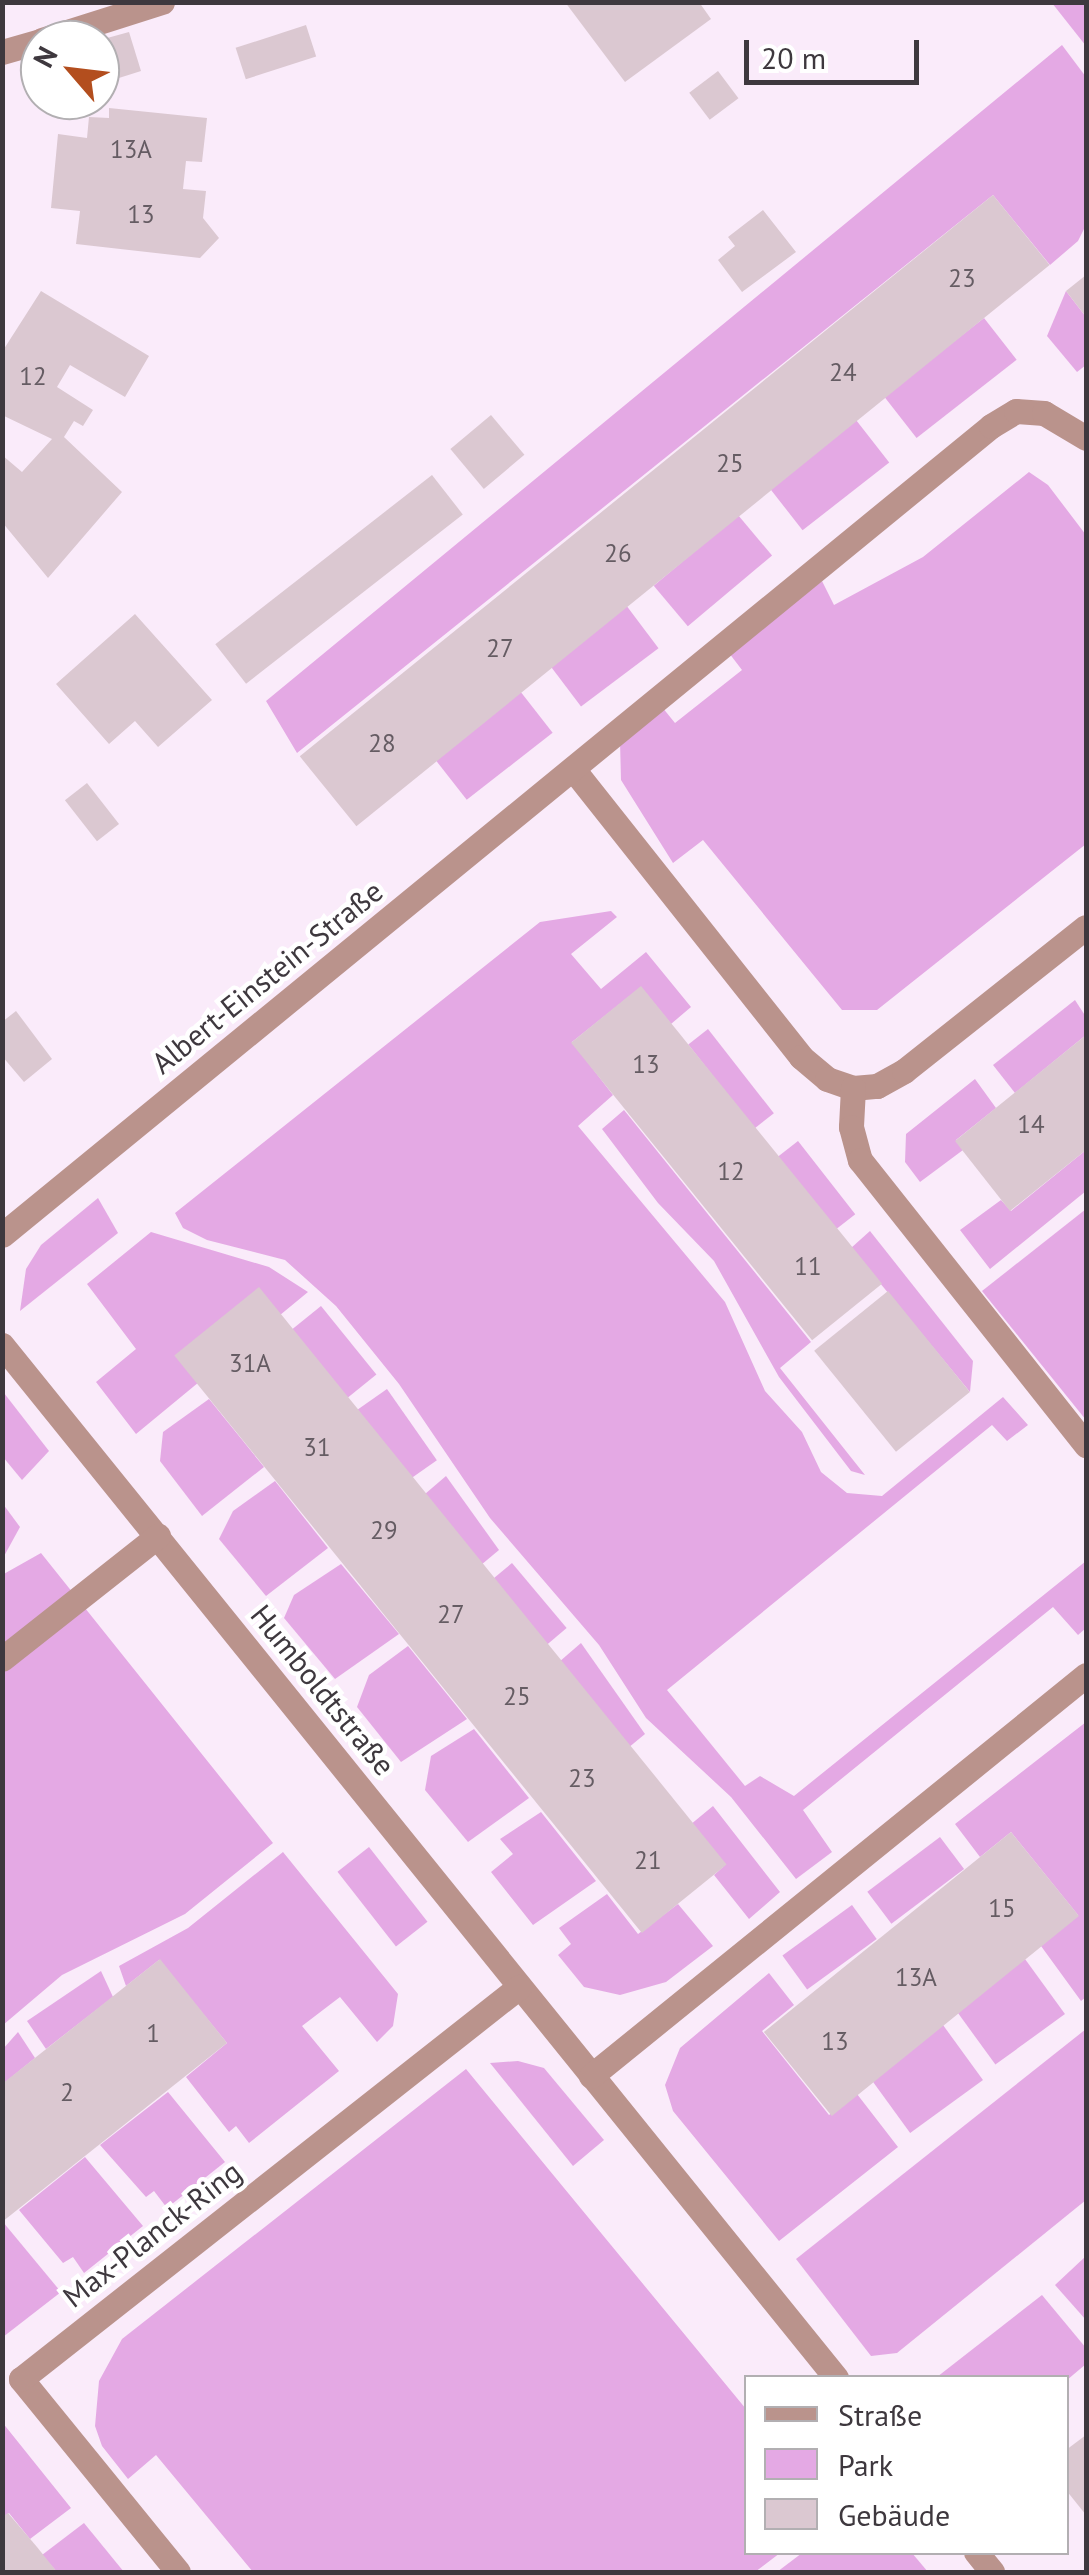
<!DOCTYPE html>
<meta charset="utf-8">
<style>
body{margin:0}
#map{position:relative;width:1089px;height:2575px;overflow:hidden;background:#faebfa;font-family:"PT Sans",sans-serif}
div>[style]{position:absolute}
.green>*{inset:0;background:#e4a9e4;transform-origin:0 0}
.building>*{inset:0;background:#dbc8d1;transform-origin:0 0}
.minor>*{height:25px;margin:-12.5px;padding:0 12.5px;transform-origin:12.5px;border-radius:12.5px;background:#ba938c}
span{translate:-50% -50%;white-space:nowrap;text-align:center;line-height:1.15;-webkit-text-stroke:9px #fff;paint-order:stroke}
.number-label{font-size:25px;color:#655c63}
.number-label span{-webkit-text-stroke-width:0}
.street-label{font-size:30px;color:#3e383e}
.frame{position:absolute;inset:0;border:5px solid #3e383e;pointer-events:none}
.legend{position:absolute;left:744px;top:2375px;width:325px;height:180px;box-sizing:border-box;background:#fff;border:2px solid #b2afb2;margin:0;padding:12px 18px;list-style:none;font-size:30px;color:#3e383e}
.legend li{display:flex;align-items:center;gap:20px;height:50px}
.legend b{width:50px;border:2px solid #b2afb2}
.north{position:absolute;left:20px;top:20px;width:100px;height:100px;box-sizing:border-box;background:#fff;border:2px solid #b2afb2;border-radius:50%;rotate:298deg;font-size:28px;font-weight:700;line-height:40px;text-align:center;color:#3e383e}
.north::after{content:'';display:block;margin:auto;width:35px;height:45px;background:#b34e1e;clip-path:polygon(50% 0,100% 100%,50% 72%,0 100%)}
.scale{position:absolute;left:744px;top:40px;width:175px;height:45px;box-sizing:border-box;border:5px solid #3e383e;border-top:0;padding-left:12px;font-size:30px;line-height:35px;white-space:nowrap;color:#3e383e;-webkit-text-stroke:8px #fff;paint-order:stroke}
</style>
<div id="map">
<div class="green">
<i style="clip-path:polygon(1052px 3px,1086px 3px,1086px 46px)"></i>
<i style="clip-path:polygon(1062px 45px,1086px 77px,1086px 225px,1078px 241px,1050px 265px,993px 195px,297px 753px,266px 701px)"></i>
<i style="clip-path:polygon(1066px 291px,1086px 317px,1086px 365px,1077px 372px,1047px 336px)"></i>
<i style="left:984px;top:318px;width:53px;height:127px;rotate:52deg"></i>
<i style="left:856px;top:420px;width:54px;height:110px;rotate:52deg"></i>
<i style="clip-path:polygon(1029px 472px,1048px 485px,1086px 535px,1086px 844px,877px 1010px,842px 1010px,703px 840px,673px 863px,621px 780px,620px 741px,662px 707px,675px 723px,742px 670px,729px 653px,822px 581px,834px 605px,923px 557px)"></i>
<i style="left:738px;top:515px;width:53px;height:110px;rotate:50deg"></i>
<i style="left:626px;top:605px;width:54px;height:97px;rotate:53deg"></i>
<i style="left:520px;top:691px;width:53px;height:109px;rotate:52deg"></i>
<i style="clip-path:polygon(611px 911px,617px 917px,571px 954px,601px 989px,646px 952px,691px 1007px,671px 1024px,641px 987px,572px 1042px,613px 1095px,578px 1126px,725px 1302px,765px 1391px,802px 1432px,821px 1472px,847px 1493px,882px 1496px,1003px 1397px,1028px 1425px,1007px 1441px,992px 1425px,667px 1690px,745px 1786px,760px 1776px,794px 1796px,1086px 1561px,1086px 1628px,1078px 1635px,1053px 1607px,803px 1810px,832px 1852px,796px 1879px,731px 1797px,646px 1718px,599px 1645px,490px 1518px,399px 1384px,336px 1306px,285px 1260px,207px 1240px,183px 1228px,175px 1213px,540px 922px)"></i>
<i style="clip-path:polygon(1075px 1000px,1086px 1017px,1086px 1035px,1015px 1093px,993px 1065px)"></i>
<i style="left:708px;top:1029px;width:107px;height:25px;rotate:52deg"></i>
<i style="clip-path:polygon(975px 1079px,996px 1108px,956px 1140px,963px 1150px,920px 1182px,905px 1162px,906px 1134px)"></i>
<i style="clip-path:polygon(624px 1110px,811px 1342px,780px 1368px,865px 1475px,851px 1471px,779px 1377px,714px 1261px,658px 1203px,602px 1129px)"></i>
<i style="left:798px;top:1141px;width:93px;height:26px;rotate:52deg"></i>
<i style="clip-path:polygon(1086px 1150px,1086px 1191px,990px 1269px,960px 1230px,1001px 1200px,1011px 1211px)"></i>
<i style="clip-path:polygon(98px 1198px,118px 1233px,20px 1311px,26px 1269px,41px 1245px)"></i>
<i style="clip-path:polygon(1086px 1209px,1086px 1420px,982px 1291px)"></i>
<i style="clip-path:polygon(870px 1231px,973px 1361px,970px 1392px,851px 1248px)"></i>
<i style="clip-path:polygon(151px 1232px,269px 1267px,308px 1292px,136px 1434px,96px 1382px,136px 1349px,87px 1284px)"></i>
<i style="left:321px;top:1306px;width:88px;height:37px;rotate:51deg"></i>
<i style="left:387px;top:1389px;width:87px;height:37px;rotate:55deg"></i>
<i style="clip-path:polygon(4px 1393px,49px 1451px,22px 1480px,3px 1457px)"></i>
<i style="clip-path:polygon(209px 1399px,264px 1467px,202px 1516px,160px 1461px,163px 1432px)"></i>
<i style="clip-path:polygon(446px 1476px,499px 1550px,481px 1565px,425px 1494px)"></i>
<i style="clip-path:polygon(275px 1481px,328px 1548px,266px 1596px,219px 1539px,233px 1511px)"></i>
<i style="clip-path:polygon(3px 1504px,20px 1527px,3px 1558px,2px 1558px)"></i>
<i style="clip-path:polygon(41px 1553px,273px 1843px,185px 1914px,62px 1975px,3px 2025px,2px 1575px)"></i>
<i style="left:512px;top:1563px;width:85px;height:25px;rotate:50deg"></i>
<i style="clip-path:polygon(341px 1564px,399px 1634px,335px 1679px,284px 1618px,294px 1595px)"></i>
<i style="clip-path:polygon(581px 1643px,645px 1734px,628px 1748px,559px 1662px)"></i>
<i style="clip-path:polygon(408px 1646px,467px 1719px,401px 1762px,357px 1707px,369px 1675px)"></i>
<i style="clip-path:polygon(1086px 1722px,1086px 1997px,1081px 2001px,1041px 1946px,1078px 1915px,1011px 1832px,980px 1857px,955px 1824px)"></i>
<i style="clip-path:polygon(474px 1729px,529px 1798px,468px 1842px,425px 1790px,431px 1756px)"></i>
<i style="clip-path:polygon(713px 1806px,780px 1892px,749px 1919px,714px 1875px,723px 1867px,690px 1825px)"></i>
<i style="clip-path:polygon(541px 1812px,596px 1881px,533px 1925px,491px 1872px,513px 1854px,500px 1839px)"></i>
<i style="left:940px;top:1837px;width:40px;height:91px;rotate:53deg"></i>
<i style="left:369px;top:1847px;width:95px;height:40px;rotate:52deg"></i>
<i style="clip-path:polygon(283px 1852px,398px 1994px,393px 2026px,377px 2042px,340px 1997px,302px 2026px,339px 2071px,249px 2143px,236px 2126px,229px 2132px,186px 2077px,227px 2043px,159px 1960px,126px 1986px,119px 1966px,188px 1928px)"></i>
<i style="clip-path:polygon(607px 1894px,638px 1934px,678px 1904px,713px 1946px,666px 1982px,620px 1995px,584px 1987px,558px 1955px,571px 1944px,559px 1928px)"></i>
<i style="left:852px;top:1905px;width:42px;height:86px;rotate:54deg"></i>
<i style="left:1025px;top:1959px;width:68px;height:86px;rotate:54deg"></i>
<i style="clip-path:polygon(101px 1971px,113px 1997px,46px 2049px,27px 2021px)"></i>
<i style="clip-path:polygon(769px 1973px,794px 2005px,762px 2031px,829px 2115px,857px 2094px,898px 2147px,779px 2241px,673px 2111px,665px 2085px,680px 2048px)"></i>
<i style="left:943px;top:2025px;width:68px;height:90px;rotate:54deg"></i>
<i style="clip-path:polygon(1086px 2029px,1086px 2200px,897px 2353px,871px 2356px,796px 2259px)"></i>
<i style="clip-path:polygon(18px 2032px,35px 2058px,3px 2084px,3px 2049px)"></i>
<i style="clip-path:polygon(518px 2061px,544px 2068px,604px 2140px,573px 2166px,490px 2063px)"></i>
<i style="clip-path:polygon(466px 2069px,746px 2409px,746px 2552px,780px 2553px,755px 2572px,253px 2572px,156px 2455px,128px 2479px,102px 2446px,95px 2426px,99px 2381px,122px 2339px)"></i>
<i style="clip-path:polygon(168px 2092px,225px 2162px,167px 2208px,154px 2191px,146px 2197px,100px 2145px)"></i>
<i style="clip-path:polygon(85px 2157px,143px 2226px,84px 2273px,73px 2257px,63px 2263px,19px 2210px)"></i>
<i style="clip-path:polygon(3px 2222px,61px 2292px,3px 2337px,2px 2222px)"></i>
<i style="clip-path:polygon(1086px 2256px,1086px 2320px,1055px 2285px)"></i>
<i style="clip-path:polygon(1042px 2295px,1086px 2348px,1086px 2364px,1067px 2380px,937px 2377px)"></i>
<i style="clip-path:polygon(2px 2422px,71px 2508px,30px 2539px,9px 2513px,3px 2517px)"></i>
<i style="clip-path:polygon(84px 2523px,124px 2572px,57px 2572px,42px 2555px)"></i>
<i style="clip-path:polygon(802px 2553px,912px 2553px,928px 2572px,777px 2572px)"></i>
</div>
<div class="building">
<i style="clip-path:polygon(565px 2px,699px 2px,711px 19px,625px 82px)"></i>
<i style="left:306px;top:25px;width:33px;height:74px;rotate:72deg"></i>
<i style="clip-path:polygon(129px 32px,141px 71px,100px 84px,100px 40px)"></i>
<i style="left:718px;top:71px;width:34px;height:36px;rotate:53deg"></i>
<i style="clip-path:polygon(109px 108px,207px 118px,202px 162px,186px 161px,183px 189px,206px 191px,203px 218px,219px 238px,200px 258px,76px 244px,80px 211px,51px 208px,58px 134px,87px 138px,89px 117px,109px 118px)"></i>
<i style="left:993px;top:195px;width:90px;height:892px;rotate:51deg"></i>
<i style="clip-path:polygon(763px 210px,796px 252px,742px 292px,718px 260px,735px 246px,728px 237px)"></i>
<i style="clip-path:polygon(1086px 275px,1086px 317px,1066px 291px)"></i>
<i style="clip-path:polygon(41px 291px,149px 356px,125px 397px,70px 365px,57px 387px,93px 410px,83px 426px,74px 421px,64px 437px,122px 492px,48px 578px,2px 522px,2px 455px,22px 472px,52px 439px,2px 415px,2px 352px)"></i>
<i style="left:491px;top:415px;width:52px;height:53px;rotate:50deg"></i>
<i style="left:432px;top:475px;width:50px;height:275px;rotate:52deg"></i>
<i style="clip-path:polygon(135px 614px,212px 700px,158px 747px,135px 721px,109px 744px,56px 684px)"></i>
<i style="left:87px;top:783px;width:52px;height:28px;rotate:52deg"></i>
<i style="left:641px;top:986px;width:383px;height:90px;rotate:51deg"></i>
<i style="clip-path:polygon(16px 1011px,52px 1059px,24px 1082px,2px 1056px,2px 1022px)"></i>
<i style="clip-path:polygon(1086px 1035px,1086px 1150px,1010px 1211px,955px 1141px)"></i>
<i style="left:259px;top:1287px;width:743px;height:109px;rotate:51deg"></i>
<i style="left:888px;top:1291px;width:130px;height:95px;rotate:51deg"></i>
<i style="left:1011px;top:1832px;width:108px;height:318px;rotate:51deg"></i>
<i style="clip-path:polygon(160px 1959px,227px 2043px,2px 2222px,2px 2084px)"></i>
<i style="clip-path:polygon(1086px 2435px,1086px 2515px,1066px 2490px,1066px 2450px)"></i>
<i style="clip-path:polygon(8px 2513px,37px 2547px,57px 2572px,2px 2572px,2px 2517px)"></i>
</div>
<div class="minor">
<i style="left:42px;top:40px;width:126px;rotate:-17.6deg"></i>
<i style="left:2px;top:52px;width:40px;rotate:-16deg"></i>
<i style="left:573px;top:769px;width:367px;rotate:51.6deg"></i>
<i style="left:801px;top:1057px;width:34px;rotate:40deg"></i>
<i style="left:827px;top:1079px;width:28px;rotate:19deg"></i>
<i style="left:853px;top:1088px;width:24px;rotate:-5deg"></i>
<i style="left:877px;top:1086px;width:31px;rotate:-29deg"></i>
<i style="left:904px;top:1071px;width:232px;rotate:-38.4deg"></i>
<i style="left:853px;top:1088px;width:39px;rotate:93deg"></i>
<i style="left:851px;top:1127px;width:34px;rotate:75deg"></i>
<i style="left:860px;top:1160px;width:364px;rotate:51.6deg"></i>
<i style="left:2px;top:1235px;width:1278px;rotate:-39.28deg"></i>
<i style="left:991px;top:426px;width:29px;rotate:-31deg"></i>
<i style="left:1016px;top:411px;width:28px;rotate:4deg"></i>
<i style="left:1044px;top:413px;width:49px;rotate:30.8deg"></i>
<i style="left:2px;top:1345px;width:1328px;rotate:51.08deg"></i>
<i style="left:2px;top:1659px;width:199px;rotate:-38.3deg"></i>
<i style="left:591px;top:2076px;width:637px;rotate:-39.01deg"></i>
<i style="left:976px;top:2552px;width:26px;rotate:51deg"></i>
<i style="left:178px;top:2572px;width:249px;rotate:-129.1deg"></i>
<i style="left:21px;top:2379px;width:634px;rotate:-38.21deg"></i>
</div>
<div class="number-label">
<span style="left:131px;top:149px">13A</span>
<span style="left:141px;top:214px">13</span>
<span style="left:962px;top:278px">23</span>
<span style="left:843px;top:372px">24</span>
<span style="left:33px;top:376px">12</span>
<span style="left:730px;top:463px">25</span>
<span style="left:618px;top:553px">26</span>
<span style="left:500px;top:648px">27</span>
<span style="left:382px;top:743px">28</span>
<span style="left:646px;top:1064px">13</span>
<span style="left:1031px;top:1124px">14</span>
<span style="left:731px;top:1171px">12</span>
<span style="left:808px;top:1266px">11</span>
<span style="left:250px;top:1363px">31A</span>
<span style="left:317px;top:1447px">31</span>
<span style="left:384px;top:1530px">29</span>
<span style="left:451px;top:1614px">27</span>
<span style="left:517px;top:1696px">25</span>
<span style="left:582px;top:1778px">23</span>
<span style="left:648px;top:1860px">21</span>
<span style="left:1002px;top:1908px">15</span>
<span style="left:916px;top:1977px">13A</span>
<span style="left:153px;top:2033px">1</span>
<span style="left:835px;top:2041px">13</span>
<span style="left:67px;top:2092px">2</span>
</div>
<div class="street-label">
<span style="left:267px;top:977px;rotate:-39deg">Albert-Einstein-Straße</span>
<span style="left:323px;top:1690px;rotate:51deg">Humboldtstraße</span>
<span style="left:152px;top:2234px;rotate:-38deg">Max-Planck-Ring</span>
</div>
<div class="frame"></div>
<ul class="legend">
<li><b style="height:12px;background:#ba938c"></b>Straße</li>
<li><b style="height:28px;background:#e4a9e4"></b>Park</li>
<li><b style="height:28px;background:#dbc8d1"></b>Gebäude</li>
</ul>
<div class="north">N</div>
<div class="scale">20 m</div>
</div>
